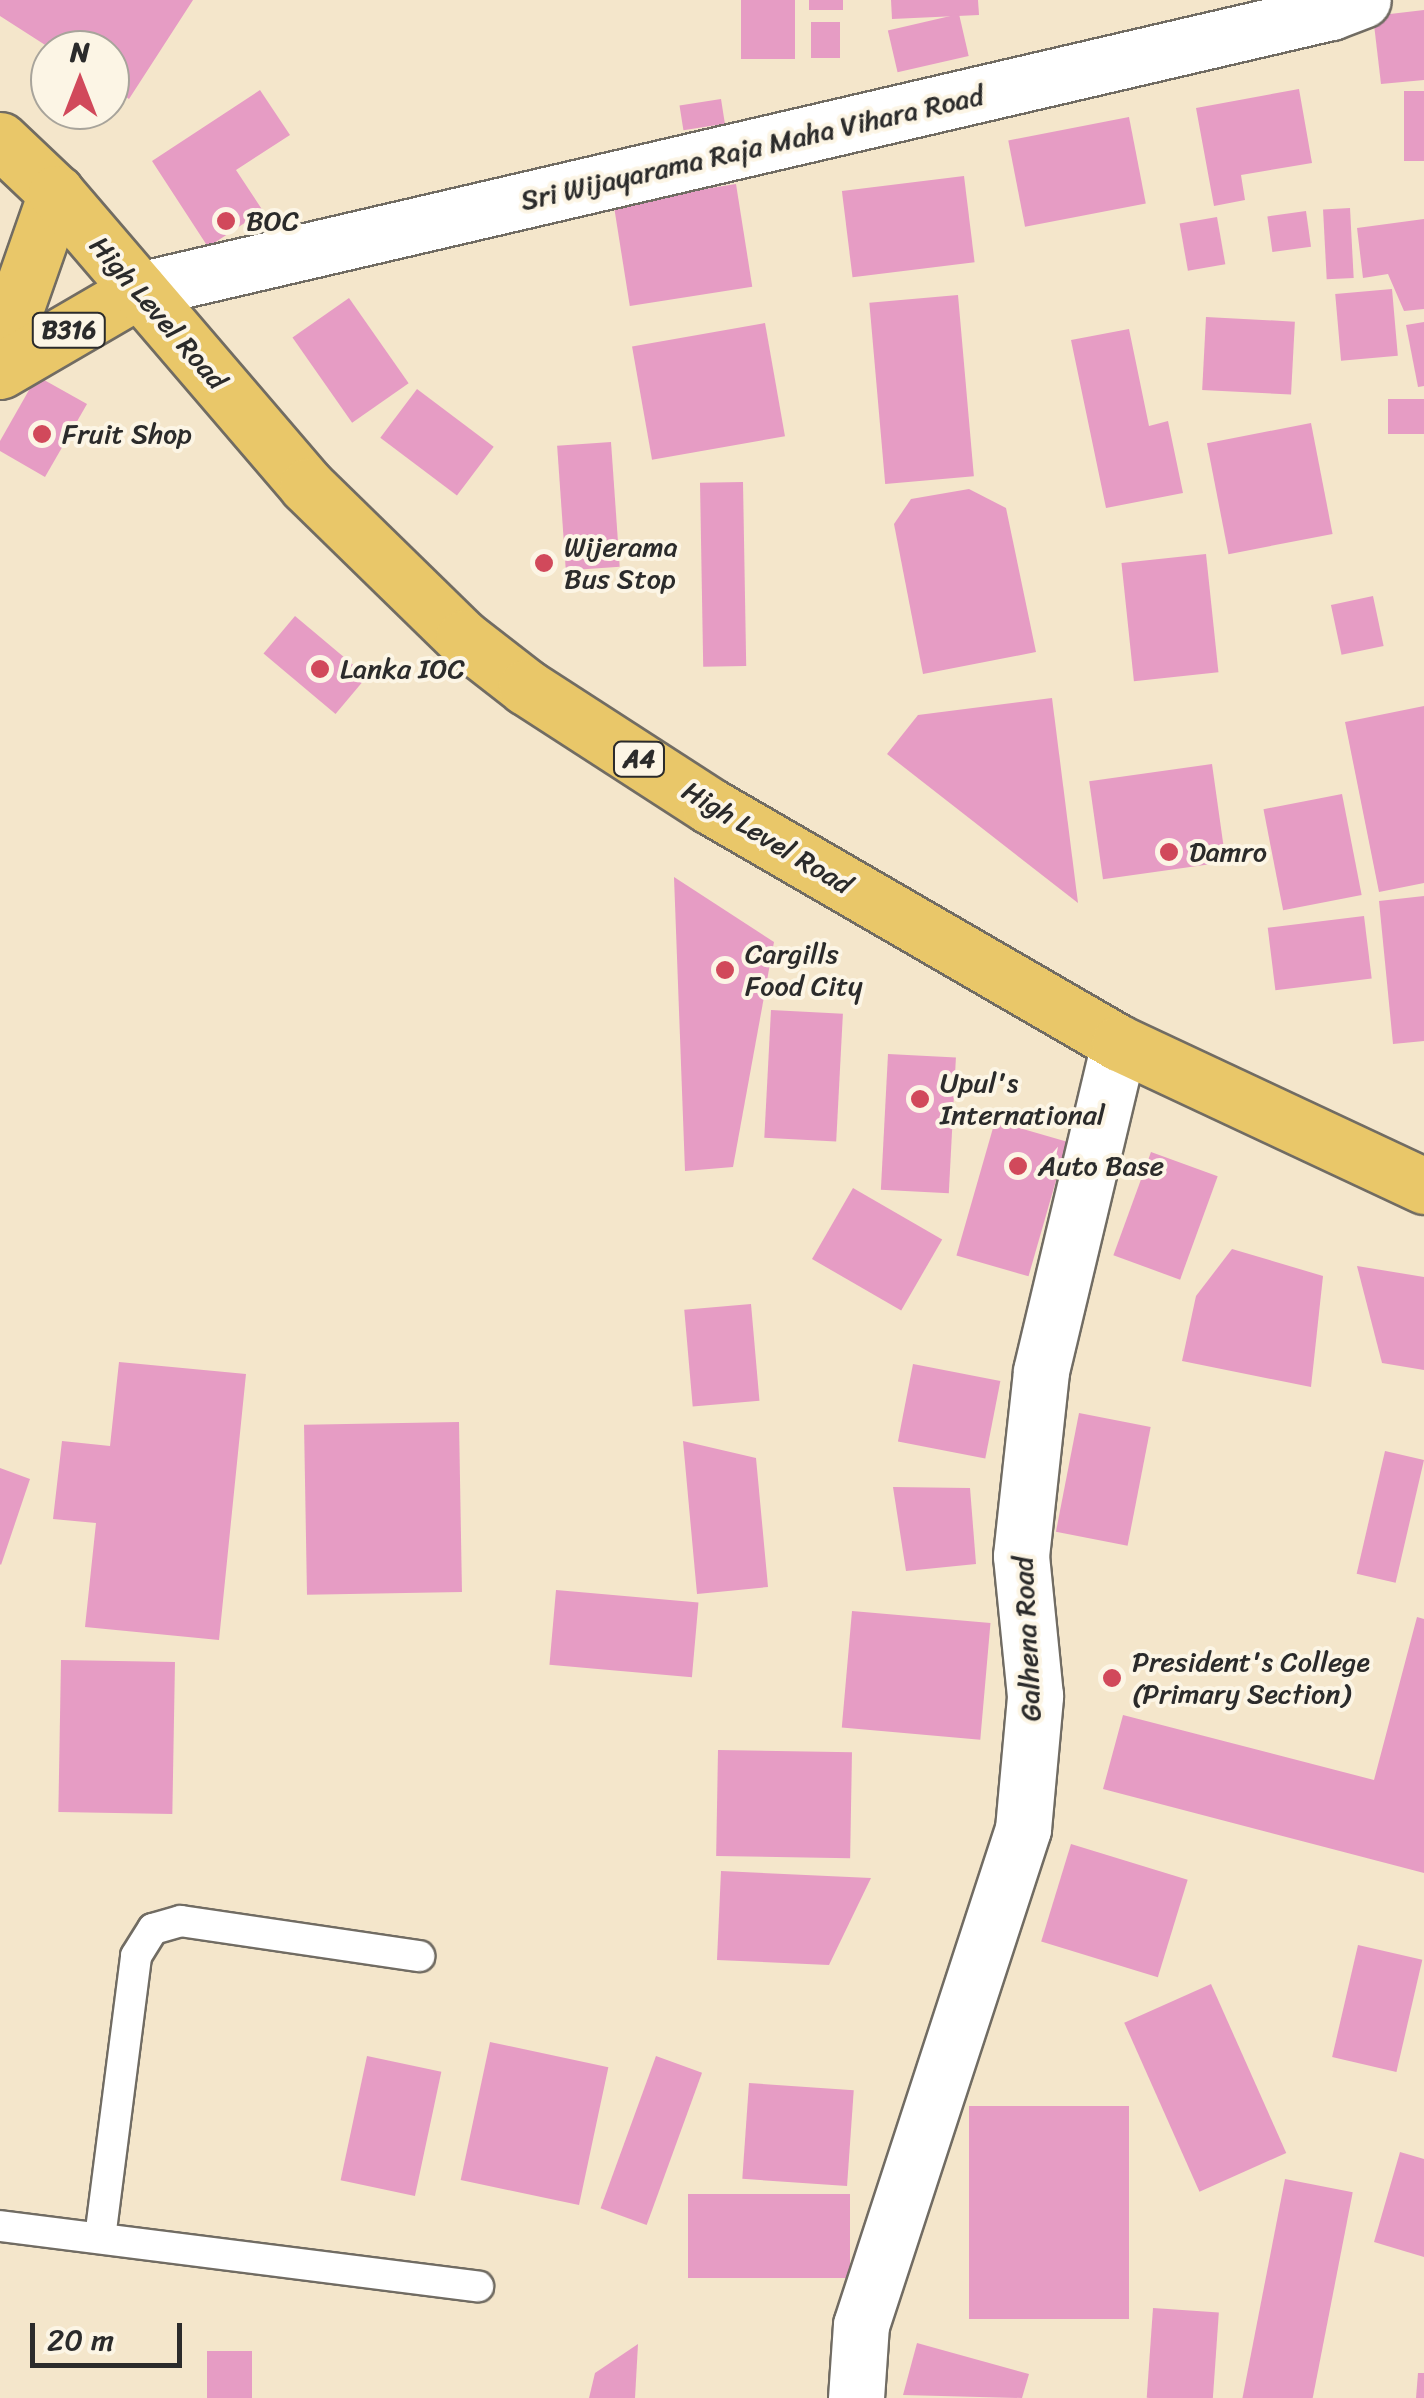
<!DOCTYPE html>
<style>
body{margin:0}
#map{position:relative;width:1424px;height:2398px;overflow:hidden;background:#f4e6cb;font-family:Sriracha,sans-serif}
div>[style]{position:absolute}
.building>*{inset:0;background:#e69cc4;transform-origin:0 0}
.roads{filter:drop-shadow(2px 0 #716c63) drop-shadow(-2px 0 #716c63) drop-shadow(0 2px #716c63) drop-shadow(0 -2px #716c63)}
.lane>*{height:30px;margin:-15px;padding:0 15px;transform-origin:15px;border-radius:15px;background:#fff}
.street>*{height:55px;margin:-27.5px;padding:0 27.5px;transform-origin:27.5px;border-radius:27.5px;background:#fff}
.primary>*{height:55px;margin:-27.5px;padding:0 27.5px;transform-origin:27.5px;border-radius:27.5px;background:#e9c769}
.highway>*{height:55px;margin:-27.5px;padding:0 27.5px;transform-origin:27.5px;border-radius:27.5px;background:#e9c769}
.dots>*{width:28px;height:28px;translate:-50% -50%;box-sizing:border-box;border:5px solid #fcf5e5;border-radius:50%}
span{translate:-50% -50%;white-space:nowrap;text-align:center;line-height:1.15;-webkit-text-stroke:8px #fcf5e5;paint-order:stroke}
.shield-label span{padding:2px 8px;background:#fcf5e5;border:2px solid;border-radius:8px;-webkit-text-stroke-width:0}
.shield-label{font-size:25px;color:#2b2b2b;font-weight:700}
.street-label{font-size:28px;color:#2b2b2b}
.poi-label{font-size:28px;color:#2b2b2b}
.left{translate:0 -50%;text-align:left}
.north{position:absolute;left:30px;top:30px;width:100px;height:100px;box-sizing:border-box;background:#fcf5e5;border:2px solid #a8a49b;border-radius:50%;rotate:0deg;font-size:28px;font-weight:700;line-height:40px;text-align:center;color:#2b2b2b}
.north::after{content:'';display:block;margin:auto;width:35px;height:45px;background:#d1495b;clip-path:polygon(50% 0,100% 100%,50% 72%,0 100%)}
.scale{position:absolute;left:30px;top:2323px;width:152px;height:45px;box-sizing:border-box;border:5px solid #2b2b2b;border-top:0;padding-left:12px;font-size:30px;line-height:35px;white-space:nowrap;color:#2b2b2b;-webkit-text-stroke:8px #fcf5e5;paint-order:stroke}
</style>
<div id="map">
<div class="building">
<i style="clip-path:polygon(0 0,193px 0,129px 99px,110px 86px,110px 50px,53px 50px,0 16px)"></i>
<i style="left:741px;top:0;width:54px;height:59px"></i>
<i style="left:809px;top:0;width:34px;height:10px"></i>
<i style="clip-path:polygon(891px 0,978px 0,979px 15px,892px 19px)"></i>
<i style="clip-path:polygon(1424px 10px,1424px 80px,1381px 84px,1373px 16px)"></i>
<i style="left:959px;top:14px;width:43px;height:73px;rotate:77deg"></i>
<i style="left:811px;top:22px;width:29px;height:36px"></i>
<i style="clip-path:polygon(1299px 89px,1312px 163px,1241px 175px,1245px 200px,1214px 206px,1196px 108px)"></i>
<i style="clip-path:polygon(260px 90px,290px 135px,236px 170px,263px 211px,208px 247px,152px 161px)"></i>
<i style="left:1404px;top:91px;width:20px;height:70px"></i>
<i style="left:721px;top:99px;width:25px;height:42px;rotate:81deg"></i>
<i style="left:1129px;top:117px;width:88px;height:123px;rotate:79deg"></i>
<i style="left:964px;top:176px;width:87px;height:123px;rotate:83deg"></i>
<i style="left:736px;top:184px;width:104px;height:124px;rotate:81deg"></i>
<i style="left:1350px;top:208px;width:70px;height:27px;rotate:87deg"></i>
<i style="left:1306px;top:211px;width:36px;height:39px;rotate:82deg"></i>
<i style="left:1217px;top:217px;width:48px;height:38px;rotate:80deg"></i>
<i style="clip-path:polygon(1424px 219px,1424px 309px,1404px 311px,1388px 274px,1363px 278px,1357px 228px)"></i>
<i style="left:1392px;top:289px;width:67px;height:57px;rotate:85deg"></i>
<i style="left:958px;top:295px;width:182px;height:89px;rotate:85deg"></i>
<i style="left:349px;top:298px;width:104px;height:69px;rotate:55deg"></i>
<i style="left:1206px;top:317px;width:89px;height:73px;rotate:3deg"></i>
<i style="clip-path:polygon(1424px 322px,1424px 386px,1418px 387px,1406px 325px)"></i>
<i style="left:765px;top:323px;width:115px;height:135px;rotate:80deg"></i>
<i style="clip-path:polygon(1129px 329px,1149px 426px,1168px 421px,1183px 493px,1106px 508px,1071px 340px)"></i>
<i style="clip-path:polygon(37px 376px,87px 404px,45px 477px,0 451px,0 441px)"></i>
<i style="left:417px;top:389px;width:96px;height:61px;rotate:37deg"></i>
<i style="left:1424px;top:399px;width:35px;height:36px;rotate:90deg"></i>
<i style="left:1311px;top:423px;width:113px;height:106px;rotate:79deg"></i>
<i style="left:611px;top:442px;width:125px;height:54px;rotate:86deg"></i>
<i style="left:743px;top:482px;width:184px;height:43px;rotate:89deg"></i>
<i style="clip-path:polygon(969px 489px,1006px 508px,1036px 652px,923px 674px,894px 524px,911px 499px)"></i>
<i style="left:1206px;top:554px;width:119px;height:85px;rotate:84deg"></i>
<i style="left:1373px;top:596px;width:51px;height:43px;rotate:78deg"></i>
<i style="left:295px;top:616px;width:94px;height:49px;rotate:40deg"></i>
<i style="clip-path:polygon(1052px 698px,1078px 903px,887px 754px,918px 715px)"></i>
<i style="clip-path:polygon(1424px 706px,1424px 883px,1379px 892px,1345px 722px)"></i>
<i style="left:1212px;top:764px;width:99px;height:124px;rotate:82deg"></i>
<i style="left:1342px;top:794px;width:103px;height:80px;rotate:79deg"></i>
<i style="clip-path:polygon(674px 877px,774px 942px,733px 1167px,685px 1171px)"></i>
<i style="clip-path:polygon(1424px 896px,1424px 1041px,1393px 1044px,1379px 901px)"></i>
<i style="left:1364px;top:916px;width:63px;height:97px;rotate:83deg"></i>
<i style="left:771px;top:1010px;width:72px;height:128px;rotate:3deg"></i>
<i style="left:888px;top:1054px;width:68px;height:136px;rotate:3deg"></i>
<i style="left:995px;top:1121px;width:75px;height:140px;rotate:16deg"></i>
<i style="left:1151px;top:1152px;width:71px;height:110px;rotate:20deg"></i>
<i style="left:853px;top:1188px;width:103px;height:82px;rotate:30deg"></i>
<i style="clip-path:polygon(1232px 1249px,1323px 1276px,1311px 1387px,1182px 1361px,1196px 1296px)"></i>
<i style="clip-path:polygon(1357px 1266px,1424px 1277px,1424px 1370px,1382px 1363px)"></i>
<i style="left:751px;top:1304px;width:97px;height:67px;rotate:85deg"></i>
<i style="clip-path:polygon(119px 1362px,246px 1374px,219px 1640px,85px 1627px,96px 1523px,53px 1519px,62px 1441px,110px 1446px)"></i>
<i style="left:913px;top:1364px;width:89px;height:79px;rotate:11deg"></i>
<i style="left:1079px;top:1413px;width:73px;height:121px;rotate:11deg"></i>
<i style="left:459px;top:1422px;width:170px;height:155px;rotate:89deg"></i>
<i style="clip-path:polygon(683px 1441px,756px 1458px,768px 1587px,697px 1594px)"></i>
<i style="left:1385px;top:1451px;width:40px;height:126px;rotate:13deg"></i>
<i style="clip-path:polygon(0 1468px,30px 1479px,1px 1565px,0 1564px)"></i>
<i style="clip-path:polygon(893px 1487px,970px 1488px,976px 1564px,906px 1571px)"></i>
<i style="left:556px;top:1590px;width:143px;height:75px;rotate:5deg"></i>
<i style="left:852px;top:1611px;width:139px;height:117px;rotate:5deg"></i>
<i style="clip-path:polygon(1417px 1617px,1424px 1619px,1424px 1873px,1103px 1789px,1123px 1715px,1374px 1780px)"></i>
<i style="left:61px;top:1660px;width:114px;height:152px;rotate:1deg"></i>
<i style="left:718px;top:1750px;width:134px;height:106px;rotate:1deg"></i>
<i style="left:1071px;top:1844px;width:122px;height:102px;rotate:17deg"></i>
<i style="clip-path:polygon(721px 1871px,871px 1878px,829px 1965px,717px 1960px)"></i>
<i style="left:1358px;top:1945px;width:66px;height:115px;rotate:13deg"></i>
<i style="left:1211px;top:1984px;width:185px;height:95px;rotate:66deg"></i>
<i style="left:490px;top:2042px;width:121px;height:141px;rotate:12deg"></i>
<i style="left:367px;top:2056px;width:76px;height:127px;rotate:12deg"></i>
<i style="left:656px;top:2056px;width:49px;height:162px;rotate:20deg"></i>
<i style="left:749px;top:2083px;width:105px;height:96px;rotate:4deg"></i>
<i style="left:969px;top:2106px;width:160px;height:213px"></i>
<i style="clip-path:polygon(1400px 2152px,1424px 2159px,1424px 2257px,1374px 2242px)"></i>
<i style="left:1285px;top:2179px;width:69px;height:223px;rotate:11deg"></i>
<i style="left:688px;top:2194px;width:162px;height:84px"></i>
<i style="left:1153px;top:2308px;width:66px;height:90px;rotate:4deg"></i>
<i style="clip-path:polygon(917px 2343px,1029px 2374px,1022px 2398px,903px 2395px)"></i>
<i style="clip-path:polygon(638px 2344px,635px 2398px,589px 2398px,595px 2373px)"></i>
<i style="left:207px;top:2351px;width:45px;height:47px"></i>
<i style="clip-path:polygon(1418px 2373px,1424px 2373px,1424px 2398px,1416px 2398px)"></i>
</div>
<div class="roads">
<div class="lane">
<i style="left:0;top:2226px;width:482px;rotate:7.2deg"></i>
<i style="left:100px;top:2238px;width:284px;rotate:-82.7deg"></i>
<i style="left:136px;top:1956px;width:32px;rotate:-58deg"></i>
<i style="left:153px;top:1929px;width:29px;rotate:-16deg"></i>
<i style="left:181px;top:1921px;width:241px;rotate:8.4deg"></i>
</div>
<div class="street">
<i style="left:139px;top:290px;width:1224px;rotate:-13.13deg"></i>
<i style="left:1331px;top:12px;width:34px;rotate:-21deg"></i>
<i style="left:856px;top:2398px;width:73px;rotate:-86.1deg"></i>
<i style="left:861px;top:2325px;width:522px;rotate:-71.91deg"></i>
<i style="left:1023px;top:1829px;width:134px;rotate:-84.8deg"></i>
<i style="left:1035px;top:1696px;width:141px;rotate:-95.7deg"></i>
<i style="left:1021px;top:1556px;width:186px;rotate:-83.8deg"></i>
<i style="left:1041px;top:1371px;width:337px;rotate:-76.6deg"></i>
</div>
<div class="primary">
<i style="left:0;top:353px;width:170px;rotate:-70.7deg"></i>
<i style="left:0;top:371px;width:161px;rotate:-30.2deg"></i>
</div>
<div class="highway">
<i style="left:0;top:140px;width:77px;rotate:43.4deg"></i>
<i style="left:56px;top:193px;width:386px;rotate:49.4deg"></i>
<i style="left:307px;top:486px;width:218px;rotate:44.3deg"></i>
<i style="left:463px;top:638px;width:80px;rotate:37.9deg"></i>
<i style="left:526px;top:687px;width:219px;rotate:32.9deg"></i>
<i style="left:710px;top:806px;width:473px;rotate:30.1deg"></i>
<i style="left:1119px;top:1043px;width:337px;rotate:25.1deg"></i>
</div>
</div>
<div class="dots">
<i style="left:226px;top:221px;background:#d1495b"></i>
<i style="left:42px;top:434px;background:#d1495b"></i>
<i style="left:544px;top:563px;background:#d1495b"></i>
<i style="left:320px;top:669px;background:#d1495b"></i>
<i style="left:1169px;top:852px;background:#d1495b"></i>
<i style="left:725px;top:970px;background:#d1495b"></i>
<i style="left:920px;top:1099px;background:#d1495b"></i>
<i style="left:1018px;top:1166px;background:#d1495b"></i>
<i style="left:1112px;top:1678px;background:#d1495b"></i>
</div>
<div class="shield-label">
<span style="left:69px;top:330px">B316</span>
<span style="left:639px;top:759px">A4</span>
</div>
<div class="street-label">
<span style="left:752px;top:148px;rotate:-13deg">Sri Wijayarama Raja Maha Vihara Road</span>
<span style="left:158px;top:313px;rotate:49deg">High Level Road</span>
<span style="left:767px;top:838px;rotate:31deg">High Level Road</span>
<span style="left:1027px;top:1639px;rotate:-93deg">Galhena Road</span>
</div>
<div class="poi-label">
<span class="left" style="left:246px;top:221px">BOC</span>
<span class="left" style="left:62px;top:434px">Fruit Shop</span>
<span class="left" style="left:564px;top:563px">Wijerama<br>Bus Stop</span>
<span class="left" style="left:340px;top:669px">Lanka IOC</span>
<span class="left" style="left:1189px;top:852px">Damro</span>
<span class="left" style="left:745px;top:970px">Cargills<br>Food City</span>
<span class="left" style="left:940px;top:1099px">Upul's<br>International</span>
<span class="left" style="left:1038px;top:1166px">Auto Base</span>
<span class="left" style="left:1132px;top:1678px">President's College<br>(Primary Section)</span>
</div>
<div class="north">N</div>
<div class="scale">20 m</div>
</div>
